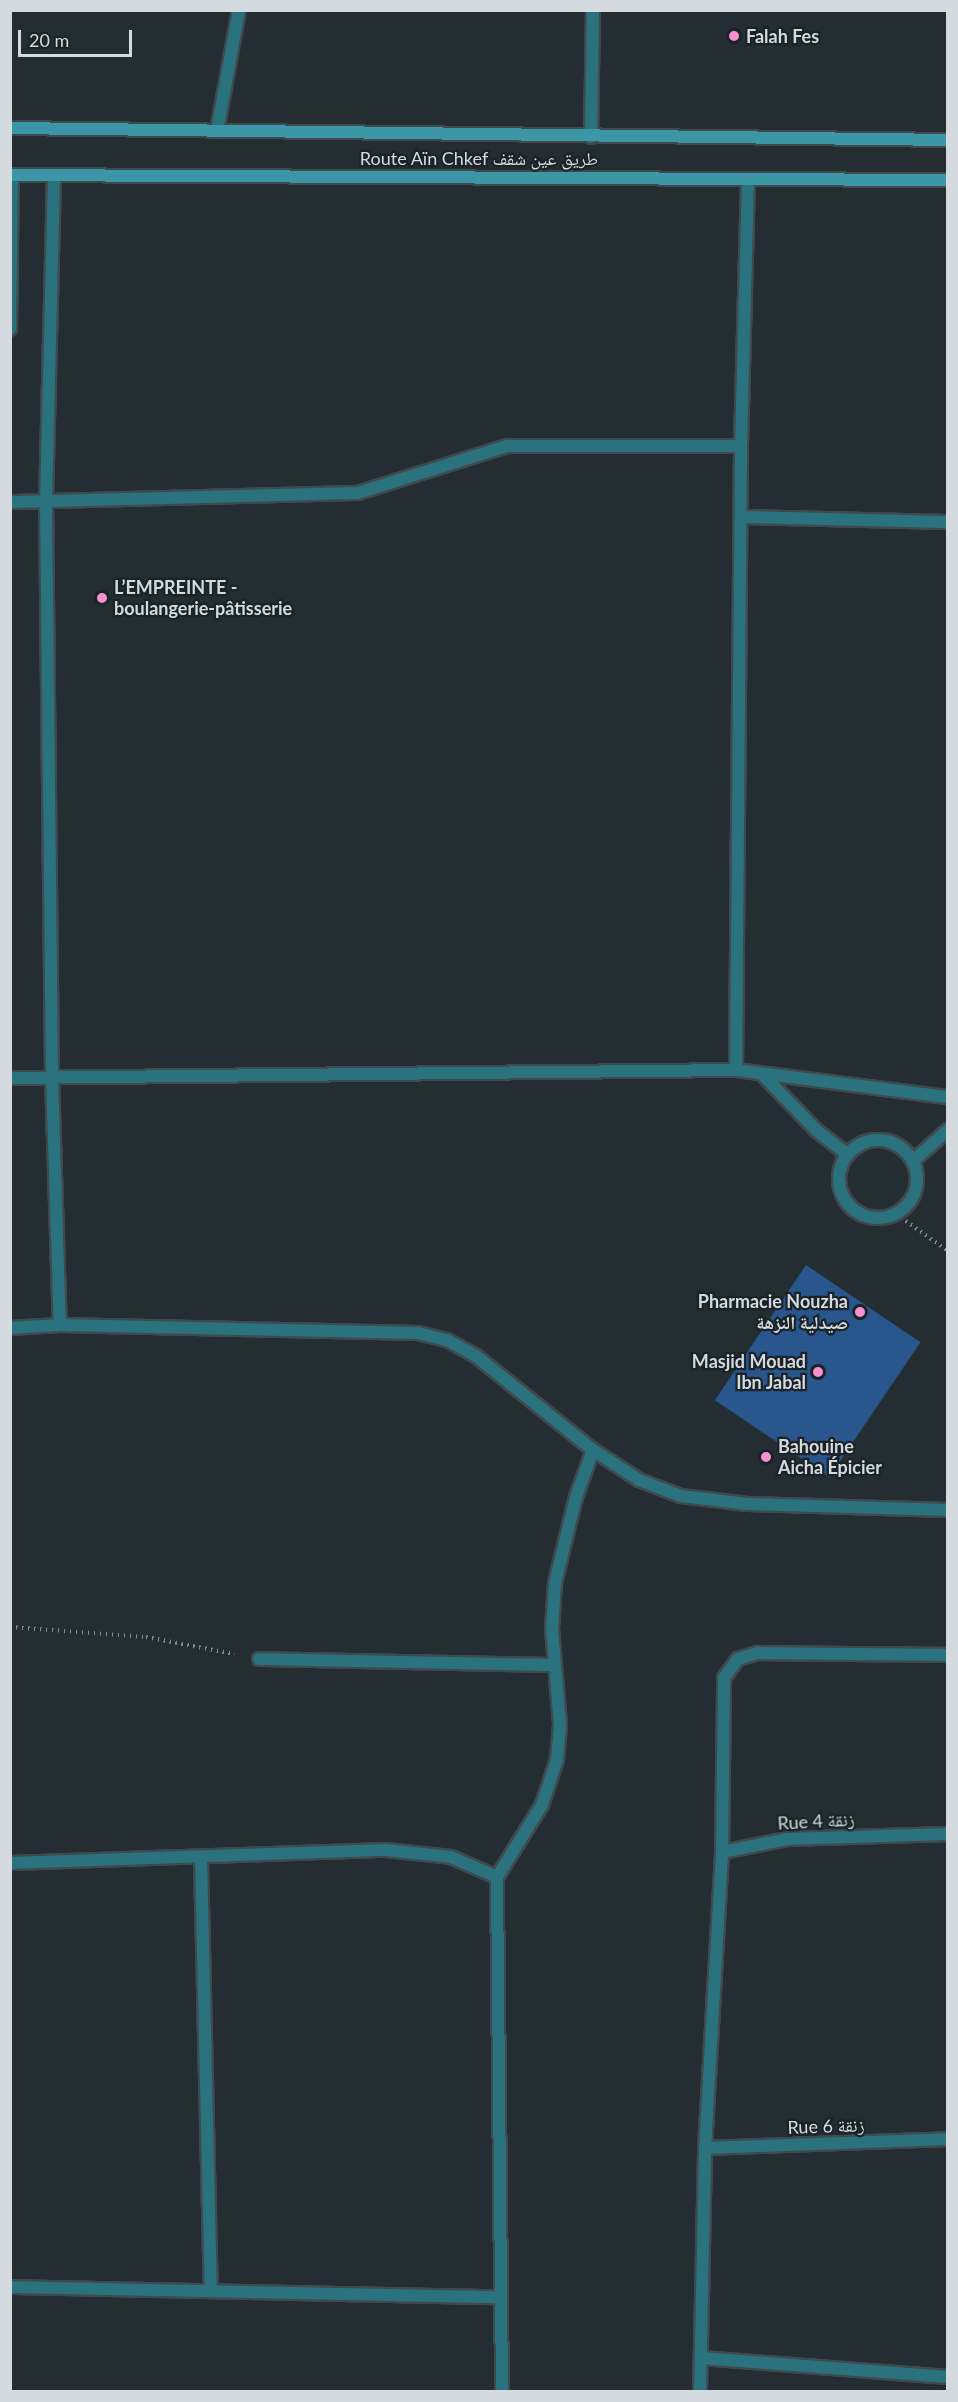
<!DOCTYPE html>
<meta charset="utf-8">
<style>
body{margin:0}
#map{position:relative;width:958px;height:2402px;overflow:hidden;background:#242d32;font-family:Lato,"Noto Naskh Arabic",sans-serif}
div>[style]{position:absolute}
.building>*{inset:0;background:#29568c;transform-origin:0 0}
.path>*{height:4px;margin-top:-2px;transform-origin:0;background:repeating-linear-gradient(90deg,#848c90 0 1.5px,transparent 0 6px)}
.roads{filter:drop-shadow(2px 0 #40494e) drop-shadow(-2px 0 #40494e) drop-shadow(0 2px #40494e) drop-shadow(0 -2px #40494e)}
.street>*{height:12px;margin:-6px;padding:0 6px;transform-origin:6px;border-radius:6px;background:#2a737e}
.street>.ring{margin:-6px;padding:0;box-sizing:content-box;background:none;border:12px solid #2a737e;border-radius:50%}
.secondary>*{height:12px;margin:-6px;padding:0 6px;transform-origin:6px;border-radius:6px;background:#3b97a6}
.dots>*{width:16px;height:16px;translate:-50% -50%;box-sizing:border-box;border:3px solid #1a2328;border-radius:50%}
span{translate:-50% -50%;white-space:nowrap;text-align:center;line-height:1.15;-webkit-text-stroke:4.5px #1a2328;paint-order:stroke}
.poi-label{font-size:18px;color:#d4dade;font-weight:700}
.left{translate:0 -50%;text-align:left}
.right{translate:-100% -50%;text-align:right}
.street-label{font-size:18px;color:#d4dade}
.frame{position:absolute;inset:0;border:12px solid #d4dade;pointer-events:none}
.scale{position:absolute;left:18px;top:30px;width:114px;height:27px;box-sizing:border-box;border:3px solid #d4dade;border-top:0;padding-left:8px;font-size:18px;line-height:21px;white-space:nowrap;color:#d4dade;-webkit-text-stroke:4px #1a2328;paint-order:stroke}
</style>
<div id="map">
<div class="building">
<i style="left:806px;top:1265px;width:138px;height:163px;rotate:34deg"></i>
</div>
<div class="path">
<i style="left:896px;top:1214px;width:64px;rotate:35.4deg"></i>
<i style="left:10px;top:1627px;width:136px;rotate:4.2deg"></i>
<i style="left:146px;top:1637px;width:90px;rotate:10.9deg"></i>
</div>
<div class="roads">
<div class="street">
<i style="left:217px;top:131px;width:123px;rotate:-79.7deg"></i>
<i style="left:591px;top:137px;width:127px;rotate:-89.1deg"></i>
<i style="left:54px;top:176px;width:324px;rotate:91.4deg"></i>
<i style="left:46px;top:500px;width:577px;rotate:89.4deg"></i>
<i style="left:52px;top:1077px;width:248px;rotate:88.2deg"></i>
<i style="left:10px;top:329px;width:154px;rotate:-89.3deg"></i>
<i style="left:10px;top:502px;width:348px;rotate:-1.5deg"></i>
<i style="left:358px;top:493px;width:156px;rotate:-17.5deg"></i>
<i style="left:507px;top:446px;width:234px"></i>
<i style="left:742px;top:517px;width:206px;rotate:1.4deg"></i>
<i style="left:736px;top:1070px;width:624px;rotate:-89.54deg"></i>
<i style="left:741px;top:446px;width:264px;rotate:-88.5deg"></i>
<i style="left:762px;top:1074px;width:78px;rotate:46deg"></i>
<i style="left:816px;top:1130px;width:39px;rotate:38deg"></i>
<i style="left:10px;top:1078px;width:726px;rotate:-0.63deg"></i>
<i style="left:736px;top:1070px;width:214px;rotate:7.3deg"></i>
<i class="ring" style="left:839px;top:1140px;width:66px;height:66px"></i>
<i style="left:913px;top:1161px;width:47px;rotate:-41.5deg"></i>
<i style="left:10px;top:1328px;width:50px;rotate:-3.4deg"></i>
<i style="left:60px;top:1325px;width:358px;rotate:1.3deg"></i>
<i style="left:418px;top:1333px;width:30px;rotate:14deg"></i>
<i style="left:447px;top:1340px;width:33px;rotate:29deg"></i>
<i style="left:476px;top:1356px;width:150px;rotate:38.8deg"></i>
<i style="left:593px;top:1450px;width:55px;rotate:33.1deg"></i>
<i style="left:639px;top:1480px;width:45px;rotate:20.9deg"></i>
<i style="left:681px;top:1496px;width:67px;rotate:6.8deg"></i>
<i style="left:748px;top:1504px;width:200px;rotate:1.7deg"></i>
<i style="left:259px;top:1659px;width:296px;rotate:1.2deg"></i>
<i style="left:722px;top:1852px;width:174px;rotate:-89.3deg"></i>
<i style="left:724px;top:1678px;width:24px;rotate:-54deg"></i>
<i style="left:738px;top:1659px;width:21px;rotate:-17deg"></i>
<i style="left:758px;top:1653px;width:190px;rotate:0.6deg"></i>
<i style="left:201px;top:1859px;width:432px;rotate:88.7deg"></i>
<i style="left:10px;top:1863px;width:376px;rotate:-2deg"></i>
<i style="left:386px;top:1850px;width:65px;rotate:6.1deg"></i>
<i style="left:451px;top:1857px;width:50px;rotate:23.5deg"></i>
<i style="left:705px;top:2148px;width:243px;rotate:-2.1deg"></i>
<i style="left:10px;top:2287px;width:491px;rotate:1.2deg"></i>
<i style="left:701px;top:2358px;width:248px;rotate:4.4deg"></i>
<i style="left:502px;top:2392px;width:515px;rotate:-90.56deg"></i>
<i style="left:497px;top:1877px;width:85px;rotate:-58deg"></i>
<i style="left:542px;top:1805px;width:47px;rotate:-71.6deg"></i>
<i style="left:557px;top:1760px;width:36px;rotate:-85deg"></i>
<i style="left:560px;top:1724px;width:95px;rotate:-94.8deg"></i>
<i style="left:552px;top:1629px;width:46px;rotate:-86.3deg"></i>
<i style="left:555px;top:1583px;width:89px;rotate:-76.3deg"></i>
<i style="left:576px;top:1497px;width:50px;rotate:-70.1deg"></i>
<i style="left:700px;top:2392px;width:244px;rotate:-88.8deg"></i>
<i style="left:705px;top:2148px;width:296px;rotate:-86.7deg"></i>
<i style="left:722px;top:1852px;width:66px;rotate:-11.3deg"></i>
<i style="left:787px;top:1839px;width:161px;rotate:-1.8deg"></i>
</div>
<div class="secondary">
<i style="left:10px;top:128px;width:938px;rotate:0.73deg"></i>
<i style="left:10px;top:175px;width:938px;rotate:0.31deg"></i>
</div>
</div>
<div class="dots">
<i style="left:734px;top:36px;background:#f690cf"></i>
<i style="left:102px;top:598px;background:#f690cf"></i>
<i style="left:860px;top:1312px;background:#f690cf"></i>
<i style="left:818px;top:1372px;background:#f690cf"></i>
<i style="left:766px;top:1457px;background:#f690cf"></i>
</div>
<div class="poi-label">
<span class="left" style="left:746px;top:36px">Falah Fes</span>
<span class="left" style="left:114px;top:598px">L’EMPREINTE -<br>boulangerie-pâtisserie</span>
<span class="right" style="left:848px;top:1312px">Pharmacie Nouzha<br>صيدلية النزهة</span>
<span class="right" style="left:806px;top:1372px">Masjid Mouad<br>Ibn Jabal</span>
<span class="left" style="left:778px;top:1457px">Bahouine<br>Aicha Épicier</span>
</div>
<div class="street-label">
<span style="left:479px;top:158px">Route Aïn Chkef طريق عين شقف</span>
<span style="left:816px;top:1821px;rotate:-3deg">Rue 4 زنقة</span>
<span style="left:826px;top:2126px;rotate:-2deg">Rue 6 زنقة</span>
</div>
<div class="frame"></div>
<div class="scale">20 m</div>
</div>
